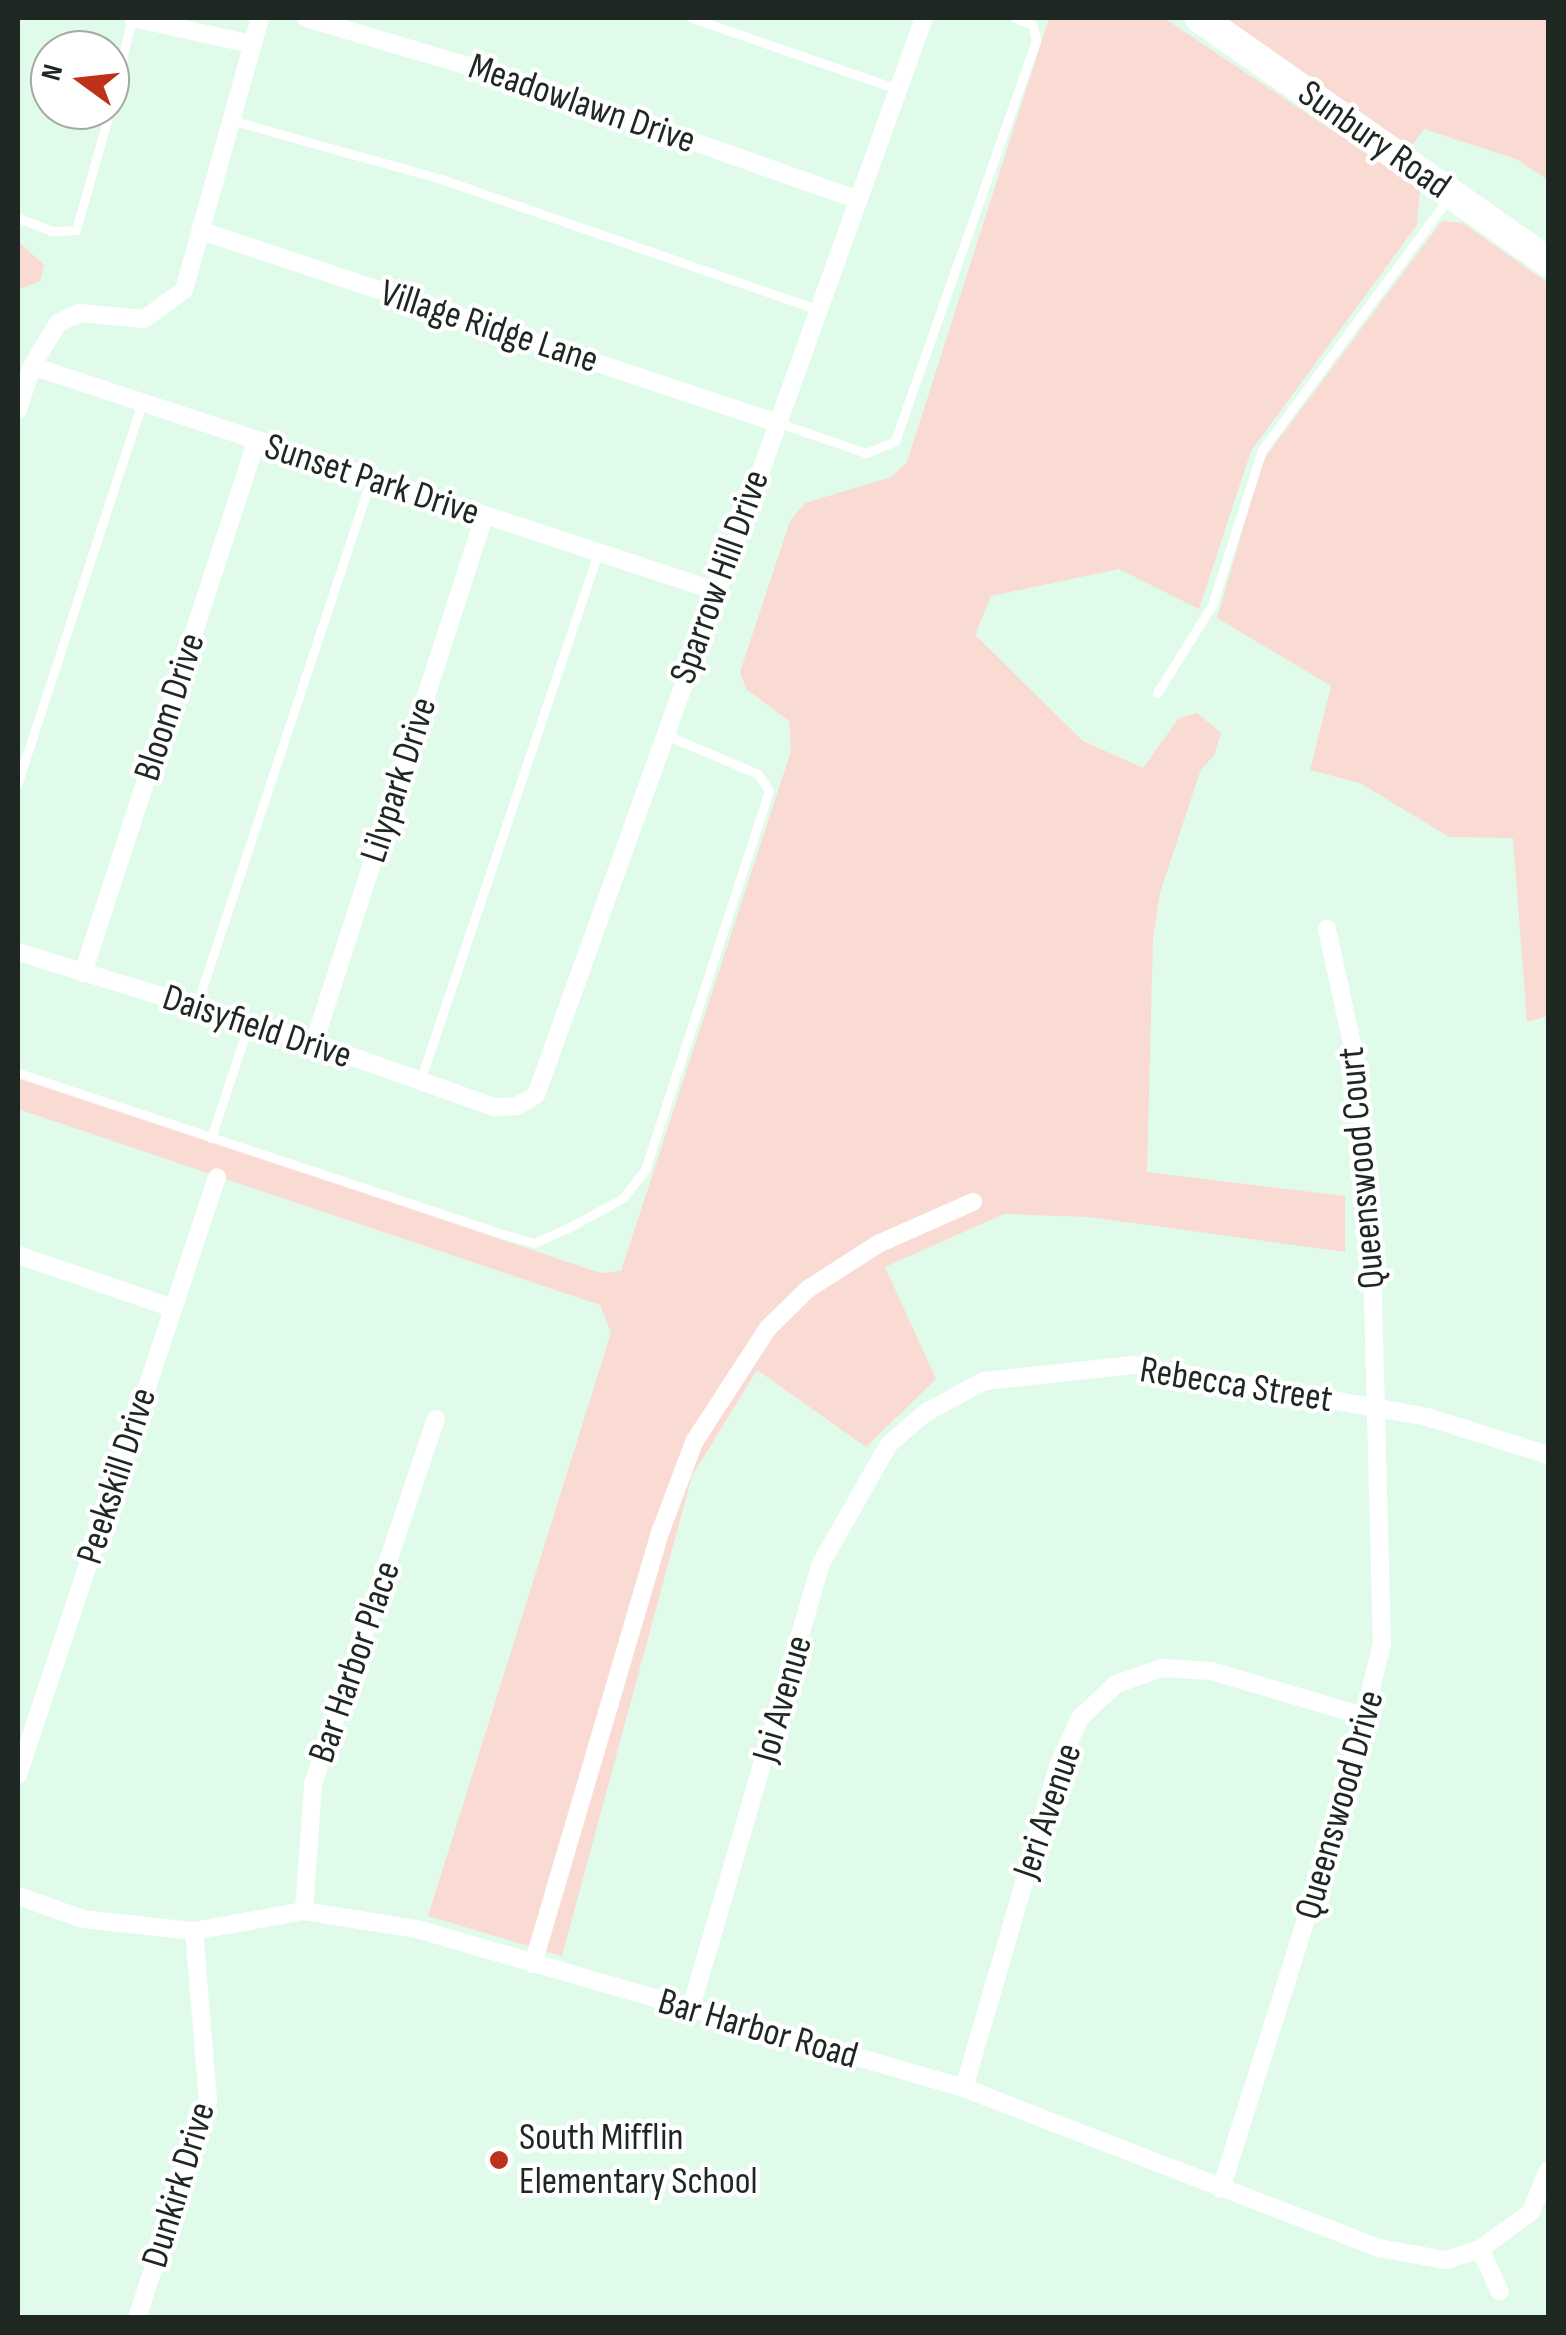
<!DOCTYPE html>
<style>
body{margin:0}
#map{position:relative;width:1566px;height:2335px;overflow:hidden;background:#e1fbeb;font-family:"Sofia Sans Condensed",sans-serif}
div>[style]{position:absolute}
.green>*{inset:0;background:#fadbd4}
.service>*{height:9px;margin:-4.5px;padding:0 4.5px;transform-origin:4.5px;border-radius:4.5px;background:#fff}
.minor>*{height:18px;margin:-9px;padding:0 9px;transform-origin:9px;border-radius:9px;background:#fff}
.primary>*{height:30px;margin:-15px;padding:0 15px;transform-origin:15px;border-radius:15px;background:#fff}
.dots>*{width:28px;height:28px;translate:-50% -50%;box-sizing:border-box;border:5px solid #fff;border-radius:50%}
span{translate:-50% -50%;white-space:nowrap;text-align:center;line-height:1.15;-webkit-text-stroke:9px #fff;paint-order:stroke}
.street-label{font-size:38px;color:#1e2721}
.poi-label{font-size:38px;color:#1e2721}
.left{translate:0 -50%;text-align:left}
.frame{position:absolute;inset:0;border:20px solid #1e2721;pointer-events:none}
.north{position:absolute;left:30px;top:30px;width:100px;height:100px;box-sizing:border-box;background:#fff;border:2px solid #a5a9a6;border-radius:50%;rotate:285deg;font-size:28px;font-weight:700;line-height:40px;text-align:center;color:#1e2721}
.north::after{content:'';display:block;margin:auto;width:35px;height:45px;background:#bd3218;clip-path:polygon(50% 0,100% 100%,50% 72%,0 100%)}
</style>
<div id="map">
<div class="green">
<i style="clip-path:polygon(1049px 18px,1164px 18px,1420px 189px,1417px 225px,1251px 451px,1199px 609px,1119px 569px,991px 596px,975px 635px,1083px 741px,1143px 768px,1179px 718px,1197px 713px,1221px 733px,1214px 756px,1201px 769px,1160px 893px,1153px 939px,1147px 1172px,1345px 1196px,1345px 1252px,1089px 1217px,1004px 1214px,885px 1267px,936px 1379px,866px 1447px,757px 1370px,692px 1476px,562px 1956px,428px 1916px,611px 1333px,600px 1305px,18px 1109px,18px 1075px,600px 1273px,621px 1271px,791px 751px,789px 721px,746px 689px,740px 672px,790px 521px,805px 503px,891px 477px,907px 462px)"></i>
<i style="clip-path:polygon(1224px 18px,1548px 18px,1548px 180px,1516px 159px,1424px 129px,1408px 151px)"></i>
<i style="clip-path:polygon(1442px 221px,1463px 223px,1548px 283px,1548px 1016px,1527px 1022px,1513px 838px,1449px 837px,1360px 783px,1310px 770px,1331px 686px,1217px 618px,1263px 460px)"></i>
<i style="clip-path:polygon(18px 241px,44px 265px,40px 281px,18px 290px)"></i>
</div>
<div class="service">
<i style="left:692px;top:18px;width:217px;rotate:19.1deg"></i>
<i style="left:110px;top:109px;width:94px;rotate:-76.4deg"></i>
<i style="left:231px;top:120px;width:218px;rotate:15.7deg"></i>
<i style="left:441px;top:179px;width:397px;rotate:19.1deg"></i>
<i style="left:18px;top:218px;width:36px;rotate:21deg"></i>
<i style="left:52px;top:231px;width:24px;rotate:-2deg"></i>
<i style="left:76px;top:230px;width:125px;rotate:-74.2deg"></i>
<i style="left:779px;top:423px;width:92px;rotate:19deg"></i>
<i style="left:866px;top:453px;width:31px;rotate:-22deg"></i>
<i style="left:895px;top:441px;width:424px;rotate:-70.6deg"></i>
<i style="left:1036px;top:41px;width:16px;rotate:-101deg"></i>
<i style="left:1033px;top:25px;width:19px;rotate:-159deg"></i>
<i style="left:1157px;top:693px;width:104px;rotate:-58deg"></i>
<i style="left:1212px;top:605px;width:163px;rotate:-72.1deg"></i>
<i style="left:1262px;top:450px;width:311px;rotate:-53.5deg"></i>
<i style="left:18px;top:782px;width:399px;rotate:-71.9deg"></i>
<i style="left:196px;top:1007px;width:556px;rotate:-71.66deg"></i>
<i style="left:18px;top:1073px;width:504px;rotate:18.4deg"></i>
<i style="left:496px;top:1232px;width:40px;rotate:16deg"></i>
<i style="left:534px;top:1243px;width:37px;rotate:-24deg"></i>
<i style="left:568px;top:1228px;width:63px;rotate:-28.6deg"></i>
<i style="left:623px;top:1198px;width:36px;rotate:-52deg"></i>
<i style="left:645px;top:1170px;width:399px;rotate:-71.9deg"></i>
<i style="left:769px;top:791px;width:20px;rotate:-123deg"></i>
<i style="left:758px;top:774px;width:100px;rotate:-157deg"></i>
<i style="left:420px;top:1081px;width:557px;rotate:-71.37deg"></i>
<i style="left:211px;top:1138px;width:121px;rotate:-71.7deg"></i>
</div>
<div class="minor">
<i style="left:133px;top:18px;width:117px;rotate:12.4deg"></i>
<i style="left:306px;top:18px;width:246px;rotate:16.5deg"></i>
<i style="left:542px;top:88px;width:332px;rotate:19.5deg"></i>
<i style="left:202px;top:231px;width:606px;rotate:18.46deg"></i>
<i style="left:32px;top:366px;width:717px;rotate:18.21deg"></i>
<i style="left:18px;top:410px;width:46px;rotate:-72.3deg"></i>
<i style="left:32px;top:366px;width:50px;rotate:-58.8deg"></i>
<i style="left:58px;top:323px;width:23px;rotate:-25deg"></i>
<i style="left:79px;top:313px;width:65px;rotate:5.3deg"></i>
<i style="left:144px;top:319px;width:49px;rotate:-35.9deg"></i>
<i style="left:184px;top:290px;width:282px;rotate:-74.4deg"></i>
<i style="left:18px;top:952px;width:310px;rotate:17.1deg"></i>
<i style="left:314px;top:1043px;width:191px;rotate:19.6deg"></i>
<i style="left:494px;top:1107px;width:23px;rotate:-2deg"></i>
<i style="left:517px;top:1106px;width:22px;rotate:-30deg"></i>
<i style="left:536px;top:1095px;width:1145px;rotate:-70.19deg"></i>
<i style="left:83px;top:973px;width:558px;rotate:-71.95deg"></i>
<i style="left:314px;top:1043px;width:553px;rotate:-72.09deg"></i>
<i style="left:18px;top:1255px;width:164px;rotate:18.9deg"></i>
<i style="left:18px;top:1775px;width:630px;rotate:-71.59deg"></i>
<i style="left:18px;top:1896px;width:69px;rotate:19.5deg"></i>
<i style="left:83px;top:1919px;width:112px;rotate:6.2deg"></i>
<i style="left:194px;top:1931px;width:112px;rotate:-10.3deg"></i>
<i style="left:304px;top:1911px;width:114px;rotate:9.1deg"></i>
<i style="left:417px;top:1929px;width:570px;rotate:16.21deg"></i>
<i style="left:964px;top:2088px;width:445px;rotate:21.1deg"></i>
<i style="left:1379px;top:2248px;width:68px;rotate:10.2deg"></i>
<i style="left:1446px;top:2260px;width:36px;rotate:-18deg"></i>
<i style="left:1480px;top:2249px;width:63px;rotate:-36deg"></i>
<i style="left:1531px;top:2212px;width:45px;rotate:-68deg"></i>
<i style="left:304px;top:1911px;width:127px;rotate:-85.9deg"></i>
<i style="left:313px;top:1784px;width:385px;rotate:-71.4deg"></i>
<i style="left:533px;top:1964px;width:452px;rotate:-73.6deg"></i>
<i style="left:661px;top:1530px;width:94px;rotate:-69.4deg"></i>
<i style="left:694px;top:1442px;width:136px;rotate:-57deg"></i>
<i style="left:768px;top:1328px;width:56px;rotate:-44.3deg"></i>
<i style="left:808px;top:1289px;width:83px;rotate:-32.7deg"></i>
<i style="left:878px;top:1244px;width:104px;rotate:-23.9deg"></i>
<i style="left:690px;top:2011px;width:465px;rotate:-73.7deg"></i>
<i style="left:820px;top:1565px;width:139px;rotate:-60.3deg"></i>
<i style="left:889px;top:1444px;width:48px;rotate:-40.7deg"></i>
<i style="left:925px;top:1413px;width:67px;rotate:-28.5deg"></i>
<i style="left:984px;top:1381px;width:150px;rotate:-6.1deg"></i>
<i style="left:1133px;top:1365px;width:299px;rotate:10deg"></i>
<i style="left:1427px;top:1417px;width:127px;rotate:17.4deg"></i>
<i style="left:964px;top:2088px;width:338px;rotate:-73.7deg"></i>
<i style="left:1059px;top:1764px;width:51px;rotate:-65.5deg"></i>
<i style="left:1080px;top:1718px;width:50px;rotate:-43.4deg"></i>
<i style="left:1116px;top:1684px;width:49px;rotate:-19.2deg"></i>
<i style="left:1162px;top:1668px;width:49px;rotate:3.5deg"></i>
<i style="left:1211px;top:1671px;width:163px;rotate:16.4deg"></i>
<i style="left:1221px;top:2189px;width:395px;rotate:-72.5deg"></i>
<i style="left:1340px;top:1812px;width:173px;rotate:-76deg"></i>
<i style="left:1382px;top:1644px;width:460px;rotate:-91.5deg"></i>
<i style="left:1370px;top:1184px;width:132px;rotate:-97deg"></i>
<i style="left:1354px;top:1053px;width:127px;rotate:-102.3deg"></i>
<i style="left:1480px;top:2249px;width:47px;rotate:65.1deg"></i>
<i style="left:137px;top:2318px;width:228px;rotate:-71.9deg"></i>
<i style="left:208px;top:2101px;width:171px;rotate:-94.7deg"></i>
</div>
<div class="primary">
<i style="left:1200px;top:18px;width:425px;rotate:35deg"></i>
</div>
<div class="dots">
<i style="left:499px;top:2160px;background:#bd3218"></i>
</div>
<div class="street-label">
<span style="left:582px;top:104px;rotate:19deg">Meadowlawn Drive</span>
<span style="left:1374px;top:140px;rotate:35deg">Sunbury Road</span>
<span style="left:489px;top:327px;rotate:18deg">Village Ridge Lane</span>
<span style="left:372px;top:480px;rotate:18deg">Sunset Park Drive</span>
<span style="left:720px;top:577px;rotate:-70deg">Sparrow Hill Drive</span>
<span style="left:170px;top:707px;rotate:-72deg">Bloom Drive</span>
<span style="left:399px;top:780px;rotate:-72deg">Lilypark Drive</span>
<span style="left:257px;top:1027px;rotate:18deg">Daisyfield Drive</span>
<span style="left:1362px;top:1168px;rotate:-95deg">Queenswood Court</span>
<span style="left:1236px;top:1385px;rotate:9deg">Rebecca Street</span>
<span style="left:117px;top:1476px;rotate:-72deg">Peekskill Drive</span>
<span style="left:355px;top:1662px;rotate:-71deg">Bar Harbor Place</span>
<span style="left:783px;top:1699px;rotate:-74deg">Joi Avenue</span>
<span style="left:1340px;top:1805px;rotate:-74deg">Queenswood Drive</span>
<span style="left:1048px;top:1811px;rotate:-71deg">Jeri Avenue</span>
<span style="left:758px;top:2029px;rotate:16deg">Bar Harbor Road</span>
<span style="left:179px;top:2185px;rotate:-73deg">Dunkirk Drive</span>
</div>
<div class="poi-label">
<span class="left" style="left:519px;top:2160px">South Mifflin<br>Elementary School</span>
</div>
<div class="frame"></div>
<div class="north">N</div>
</div>
